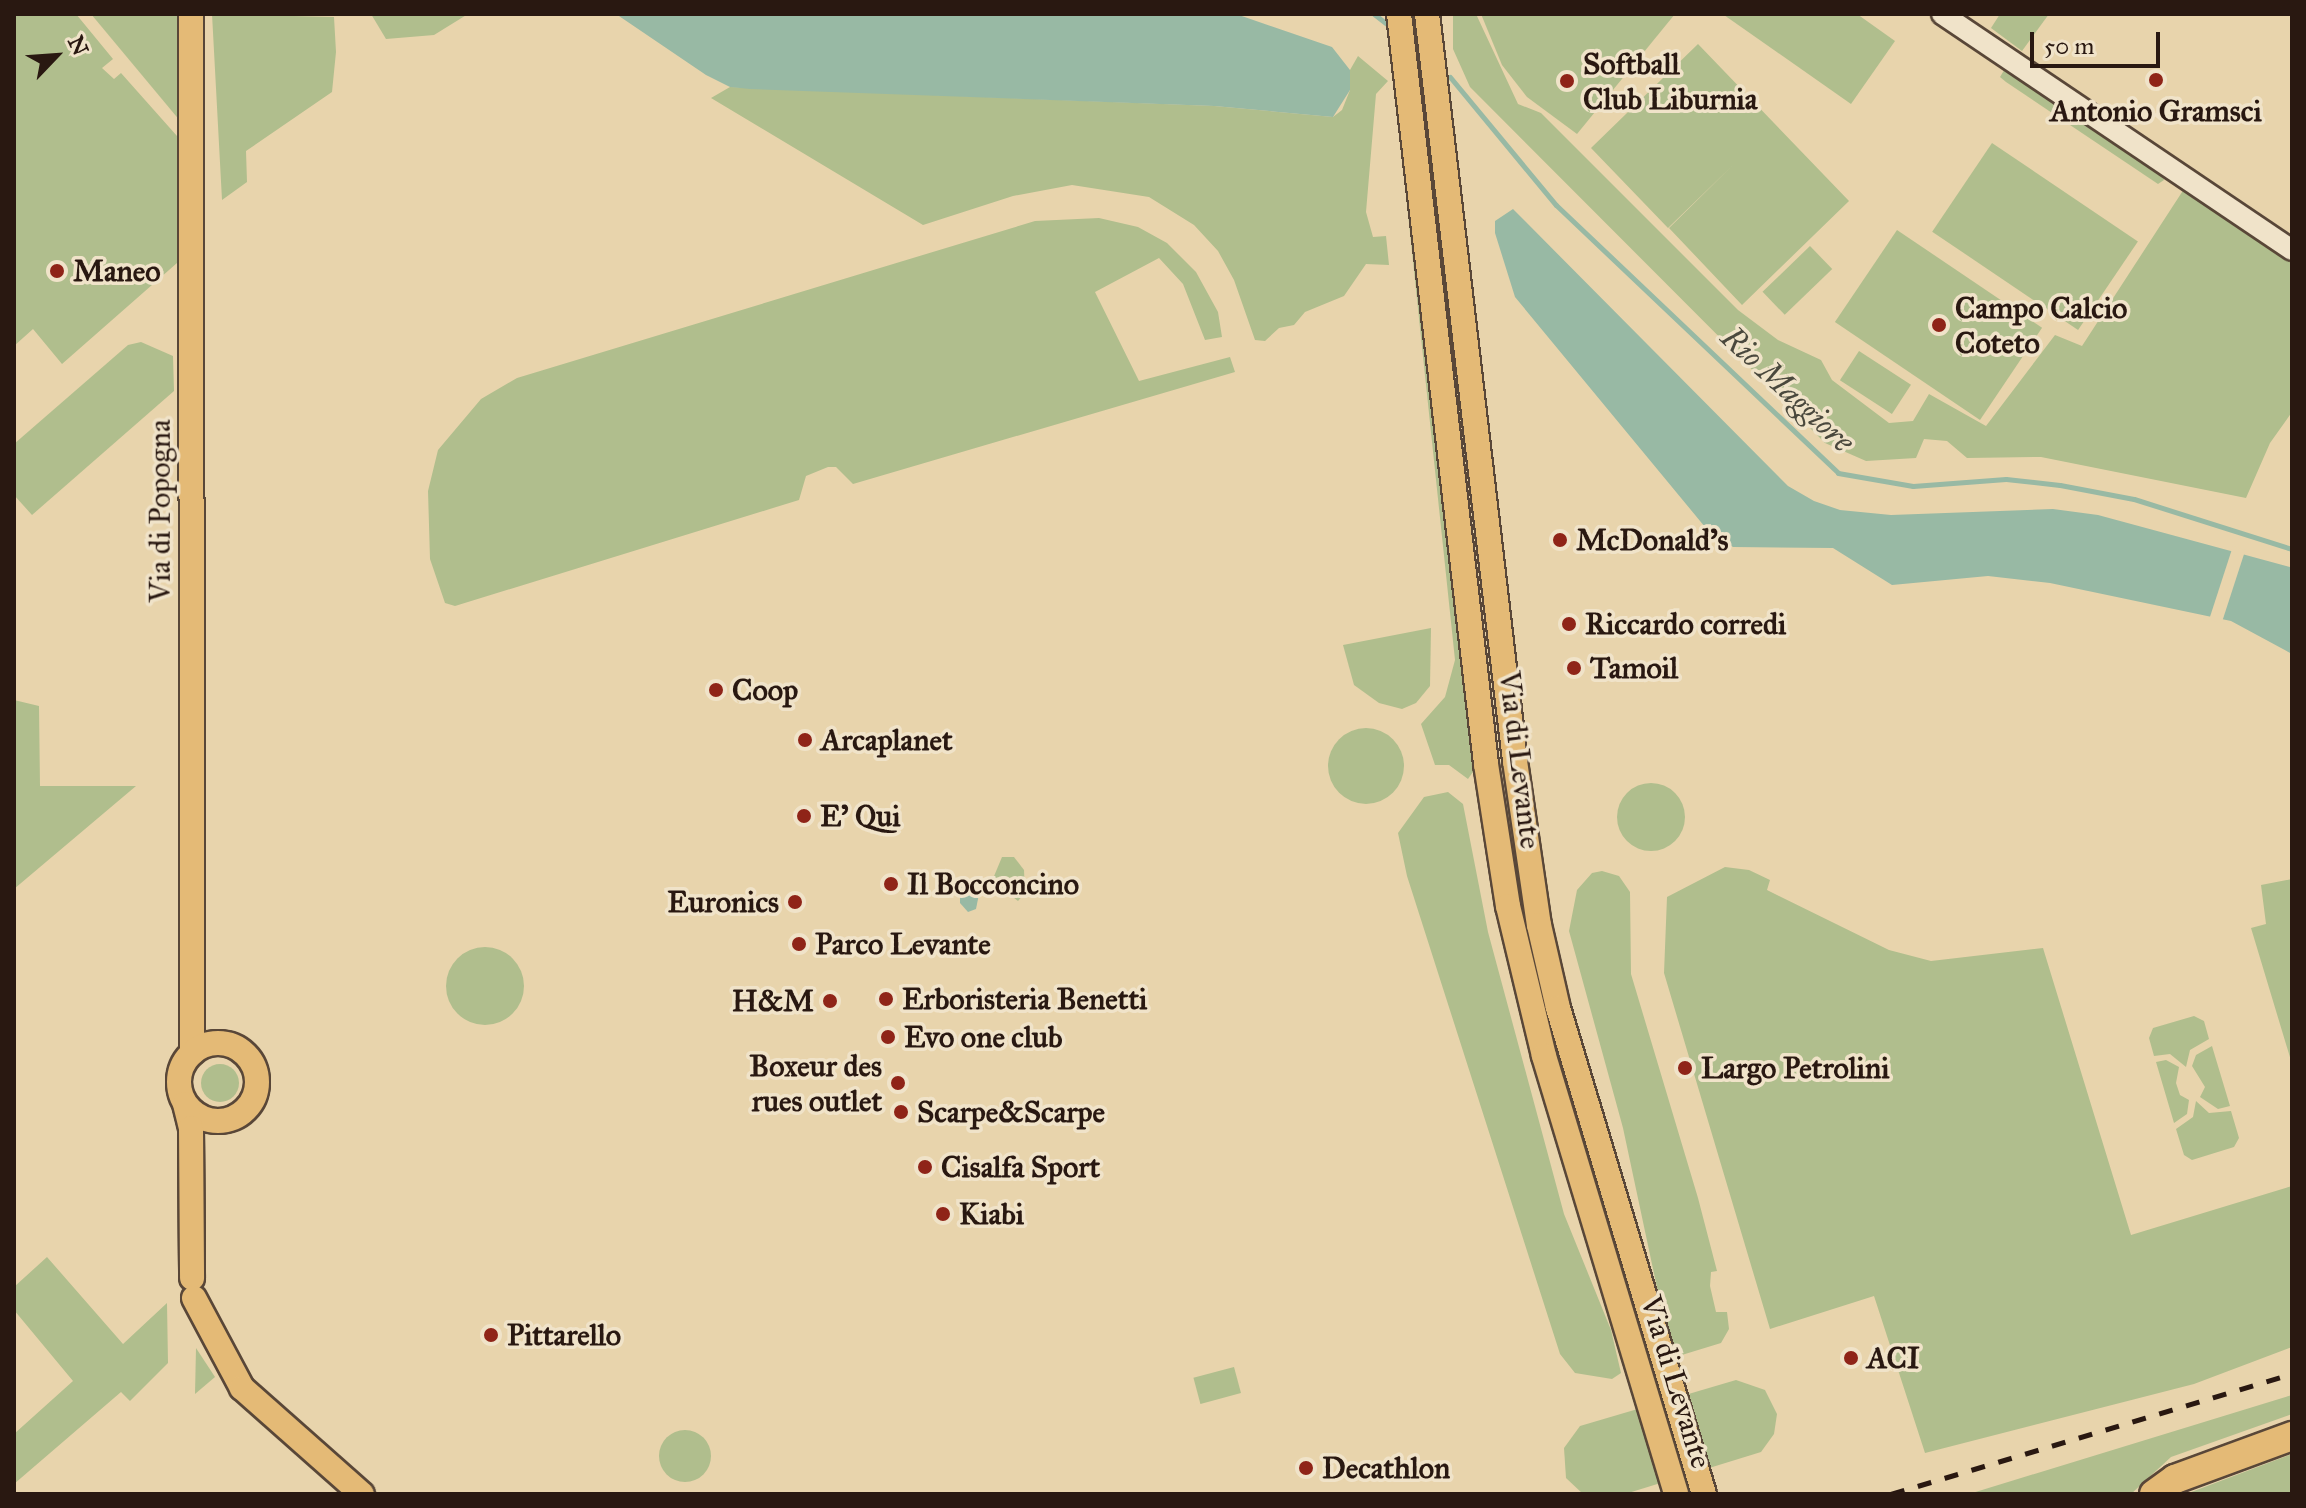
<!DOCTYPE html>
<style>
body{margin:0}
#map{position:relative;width:2306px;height:1508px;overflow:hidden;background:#e8d4ac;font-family:"IM FELL Great Primer",serif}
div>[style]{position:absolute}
.green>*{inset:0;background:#b0be8d;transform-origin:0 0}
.round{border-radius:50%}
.water>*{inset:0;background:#98b9a4}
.pier>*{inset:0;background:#e8d4ac;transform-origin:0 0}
.stream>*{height:5px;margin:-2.5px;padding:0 2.5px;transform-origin:2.5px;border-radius:2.5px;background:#98b9a4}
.roads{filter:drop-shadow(2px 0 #594738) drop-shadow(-2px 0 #594738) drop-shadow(0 2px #594738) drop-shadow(0 -2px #594738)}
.minor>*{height:20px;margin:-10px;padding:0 10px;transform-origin:10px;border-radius:10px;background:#f0e3c9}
.major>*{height:24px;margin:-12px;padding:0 12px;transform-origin:12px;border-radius:12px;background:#e4ba76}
.major>.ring{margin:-12px;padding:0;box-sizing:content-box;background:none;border:24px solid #e4ba76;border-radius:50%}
.highway>*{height:28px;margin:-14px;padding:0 14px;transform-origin:14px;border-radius:14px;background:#e4ba76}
.rail>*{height:5px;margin-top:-2.5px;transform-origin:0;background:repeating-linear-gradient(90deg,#291811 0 14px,transparent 0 28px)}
.dots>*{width:22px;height:22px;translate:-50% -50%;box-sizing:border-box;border:4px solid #f0e3c9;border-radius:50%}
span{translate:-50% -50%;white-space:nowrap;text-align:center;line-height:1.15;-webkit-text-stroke:7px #f0e3c9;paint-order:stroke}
.poi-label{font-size:30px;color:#291811;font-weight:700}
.left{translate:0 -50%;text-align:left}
.right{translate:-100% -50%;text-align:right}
.street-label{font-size:30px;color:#291811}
.water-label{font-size:32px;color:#4a483d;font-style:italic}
.frame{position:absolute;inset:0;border:16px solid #291811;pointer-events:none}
.north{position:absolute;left:16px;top:16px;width:80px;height:80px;-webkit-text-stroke:6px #f0e3c9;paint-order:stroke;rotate:65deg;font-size:22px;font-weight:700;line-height:32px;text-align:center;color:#291811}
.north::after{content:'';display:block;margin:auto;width:28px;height:36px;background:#291811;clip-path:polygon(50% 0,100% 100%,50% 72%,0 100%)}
.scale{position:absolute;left:2030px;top:32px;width:130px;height:36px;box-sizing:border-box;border:4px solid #291811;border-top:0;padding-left:10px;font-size:24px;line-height:28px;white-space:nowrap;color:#291811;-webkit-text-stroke:6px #f0e3c9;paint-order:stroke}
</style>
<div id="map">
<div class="green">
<i style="clip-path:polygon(14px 14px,76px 14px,113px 59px,102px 68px,114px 79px,121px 73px,177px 136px,183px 238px,177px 263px,62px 364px,33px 329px,14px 346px)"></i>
<i style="clip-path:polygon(91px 14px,180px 14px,181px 122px)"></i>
<i style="clip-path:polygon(212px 14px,334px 17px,336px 52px,332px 92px,246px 151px,247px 182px,222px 200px)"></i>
<i style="clip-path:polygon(371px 14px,468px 14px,434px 35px,386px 39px)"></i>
<i style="clip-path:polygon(1453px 14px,1476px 14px,1518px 104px,1541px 113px,1738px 310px,1778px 340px,1821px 360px,1832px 380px,1889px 423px,1913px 421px,1929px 394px,1986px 426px,2055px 335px,2082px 346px,2184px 189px,2292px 263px,2292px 412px,2270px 443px,2246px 498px,2041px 457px,1967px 458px,1947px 441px,1924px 439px,1916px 458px,1866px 461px,1825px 443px,1470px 87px,1453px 49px)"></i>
<i style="clip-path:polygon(1481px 14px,1675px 14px,1577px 134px,1527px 97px,1502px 65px)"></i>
<i style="clip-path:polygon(1857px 14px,1895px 41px,1851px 104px,1724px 15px)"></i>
<i style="clip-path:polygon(2000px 14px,2049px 14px,2022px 51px,1991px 28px)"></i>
<i style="clip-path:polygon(1698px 44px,1849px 201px,1742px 305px,1669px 228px,1733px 165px,1668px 228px,1591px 148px)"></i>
<i style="clip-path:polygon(1358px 56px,1388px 81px,1376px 94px,1366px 212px,1373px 237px,1386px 236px,1389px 265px,1366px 264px,1344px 296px,1305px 312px,1294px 325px,1279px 328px,1265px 341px,1255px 340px,1234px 280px,1218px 251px,1194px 225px,1149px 197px,1072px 185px,1013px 196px,923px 225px,711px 98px,730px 87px,1214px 106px,1333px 117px,1342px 110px,1350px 90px,1350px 70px)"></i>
<i style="clip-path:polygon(2006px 67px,2162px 173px,2164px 180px,2158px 184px,2006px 82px,2000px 77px)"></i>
<i style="left:1992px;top:143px;width:176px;height:107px;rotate:34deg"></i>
<i style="clip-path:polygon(1412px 184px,1475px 769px,1468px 779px,1449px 765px,1435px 765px,1421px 724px,1445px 697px,1455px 660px,1406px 195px)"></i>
<i style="clip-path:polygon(1099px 218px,1138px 227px,1167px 243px,1196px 272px,1218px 312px,1222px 337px,1205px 340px,1183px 284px,1159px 258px,1095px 292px,1139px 381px,1230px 357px,1235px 372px,853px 484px,836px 467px,828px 467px,806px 476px,799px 500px,455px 606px,445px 603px,430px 559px,428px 491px,438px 450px,481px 399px,517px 378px,1035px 221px)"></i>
<i style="left:1897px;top:230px;width:175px;height:111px;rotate:34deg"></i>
<i style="left:1810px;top:246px;width:32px;height:66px;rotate:46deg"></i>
<i style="clip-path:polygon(141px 342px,173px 356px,174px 391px,32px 515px,14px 495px,14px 444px,128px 345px)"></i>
<i style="left:1859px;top:351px;width:62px;height:35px;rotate:33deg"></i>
<i style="clip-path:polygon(1431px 628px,1430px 686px,1416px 703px,1402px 709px,1379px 703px,1354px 685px,1343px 645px)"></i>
<i style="clip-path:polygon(14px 700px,39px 706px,40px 786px,136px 786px,14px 889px)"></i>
<i class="round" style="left:1328px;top:728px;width:76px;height:76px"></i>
<i class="round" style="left:1617px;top:783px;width:68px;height:68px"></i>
<i style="clip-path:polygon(1448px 792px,1463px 804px,1488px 932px,1564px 1214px,1611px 1330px,1621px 1373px,1612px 1379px,1575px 1373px,1560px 1354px,1407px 876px,1398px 833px,1424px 797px)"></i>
<i style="clip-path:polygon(1002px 857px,1014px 857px,1024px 870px,1025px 893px,1018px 901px,992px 881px)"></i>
<i style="clip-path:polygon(1725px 867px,1749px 870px,1770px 880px,1767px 890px,1889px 950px,1931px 961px,2043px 948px,2131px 1235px,2292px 1186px,2292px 1347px,2194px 1384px,1925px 1453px,1874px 1296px,1770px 1329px,1664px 973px,1667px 897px)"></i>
<i style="clip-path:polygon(1602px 871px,1619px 876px,1630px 892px,1631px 974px,1698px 1198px,1717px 1271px,1711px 1272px,1710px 1286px,1716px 1312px,1727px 1312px,1729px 1329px,1721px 1343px,1672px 1358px,1623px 1128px,1569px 931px,1577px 890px,1592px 873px)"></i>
<i style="clip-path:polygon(2292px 879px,2292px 1064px,2251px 928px,2266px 924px,2261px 885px)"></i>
<i class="round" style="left:446px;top:947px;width:78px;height:78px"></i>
<i style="clip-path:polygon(2194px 1016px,2204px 1021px,2209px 1039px,2190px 1050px,2186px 1067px,2170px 1054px,2154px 1056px,2149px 1038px,2153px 1028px)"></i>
<i style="clip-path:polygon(2212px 1046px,2230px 1106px,2218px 1109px,2200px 1097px,2205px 1087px,2192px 1066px,2196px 1055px)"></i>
<i style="clip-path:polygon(2166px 1060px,2179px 1067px,2176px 1083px,2180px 1095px,2189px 1100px,2187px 1114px,2174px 1123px,2156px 1062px)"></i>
<i class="round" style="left:201px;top:1064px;width:38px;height:38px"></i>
<i style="clip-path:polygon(2196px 1101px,2209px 1113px,2231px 1111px,2239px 1138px,2234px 1147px,2192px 1160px,2184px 1155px,2176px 1129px,2193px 1117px)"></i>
<i style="clip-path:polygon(47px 1257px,123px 1344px,167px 1303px,168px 1363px,130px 1401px,121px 1392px,14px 1484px,14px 1434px,73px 1381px,14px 1310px,14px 1287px)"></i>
<i style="clip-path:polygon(196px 1348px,215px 1377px,195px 1394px)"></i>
<i style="left:1234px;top:1367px;width:27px;height:42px;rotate:75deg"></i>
<i style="clip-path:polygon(1736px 1380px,1765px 1390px,1777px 1414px,1774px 1434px,1761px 1452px,1625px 1494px,1583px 1494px,1566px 1478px,1564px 1448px,1580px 1426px)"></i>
<i style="clip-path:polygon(2292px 1395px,2292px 1414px,2171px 1457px,2131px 1494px,1969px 1494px)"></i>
<i class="round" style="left:659px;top:1430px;width:52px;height:52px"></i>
<i style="clip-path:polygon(2292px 1454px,2292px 1494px,2186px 1494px)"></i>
</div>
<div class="water">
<i style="clip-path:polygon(616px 14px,1236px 14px,1332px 47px,1350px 70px,1350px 90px,1333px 117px,1214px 106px,750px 89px,730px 87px,706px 75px)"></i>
<i style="clip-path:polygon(1513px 209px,1788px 486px,1814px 501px,1840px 510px,1891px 515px,2053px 509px,2098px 515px,2290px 567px,2292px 654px,2231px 621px,2050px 583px,1988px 576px,1892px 585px,1833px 548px,1733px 547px,1705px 527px,1515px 297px,1495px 233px,1495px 221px)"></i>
<i style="clip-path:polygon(960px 881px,979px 894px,976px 909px,968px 912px,960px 903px)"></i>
</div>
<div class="pier">
<i style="left:2233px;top:546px;width:13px;height:77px;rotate:18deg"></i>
</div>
<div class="stream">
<i style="left:1374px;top:14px;width:16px;rotate:38deg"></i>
<i style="left:1450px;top:77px;width:166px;rotate:50.4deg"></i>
<i style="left:1556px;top:205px;width:389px;rotate:43.5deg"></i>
<i style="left:1838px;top:473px;width:76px;rotate:9.8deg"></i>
<i style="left:1913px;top:486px;width:93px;rotate:-4.3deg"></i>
<i style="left:2006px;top:479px;width:54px;rotate:6.3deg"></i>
<i style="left:2060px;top:485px;width:75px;rotate:10.7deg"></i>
<i style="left:2134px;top:499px;width:166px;rotate:17.6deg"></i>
</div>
<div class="roads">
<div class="minor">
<i style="left:1942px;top:14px;width:422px;rotate:34deg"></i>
</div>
<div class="major">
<i style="left:191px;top:14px;width:1039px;rotate:89.94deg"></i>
<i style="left:1399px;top:14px;width:755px;rotate:83.38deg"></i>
<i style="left:1486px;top:764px;width:144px;rotate:81.2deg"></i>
<i style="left:1508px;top:906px;width:154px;rotate:76.5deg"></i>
<i style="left:1544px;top:1056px;width:457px;rotate:73.2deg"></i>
<i style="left:1427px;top:14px;width:752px;rotate:83.28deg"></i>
<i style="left:1515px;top:761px;width:166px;rotate:81.7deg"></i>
<i style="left:1539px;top:925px;width:85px;rotate:77.1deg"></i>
<i style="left:1558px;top:1008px;width:507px;rotate:73.28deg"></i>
<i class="ring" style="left:179px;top:1043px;width:54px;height:54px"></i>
<i style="left:185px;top:1104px;width:25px;rotate:76deg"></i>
<i style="left:191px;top:1128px;width:150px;rotate:89.6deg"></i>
<i style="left:194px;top:1298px;width:102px;rotate:61.9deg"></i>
<i style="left:242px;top:1388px;width:160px;rotate:41.5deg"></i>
</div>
<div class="highway">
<i style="left:2154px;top:1494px;width:26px;rotate:-36deg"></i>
<i style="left:2175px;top:1479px;width:125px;rotate:-20.2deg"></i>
</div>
</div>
<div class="rail">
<i style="left:1891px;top:1494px;width:419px;rotate:-16.7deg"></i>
</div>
<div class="dots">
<i style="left:2156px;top:80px;background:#8f2418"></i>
<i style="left:1567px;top:81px;background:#8f2418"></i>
<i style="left:57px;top:271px;background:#8f2418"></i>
<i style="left:1939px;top:325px;background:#8f2418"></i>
<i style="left:1560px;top:540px;background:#8f2418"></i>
<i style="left:1569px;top:624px;background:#8f2418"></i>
<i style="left:1574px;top:668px;background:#8f2418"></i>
<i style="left:716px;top:690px;background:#8f2418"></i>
<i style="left:805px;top:740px;background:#8f2418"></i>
<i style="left:804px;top:816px;background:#8f2418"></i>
<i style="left:891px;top:884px;background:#8f2418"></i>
<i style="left:795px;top:902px;background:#8f2418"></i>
<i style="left:799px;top:944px;background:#8f2418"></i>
<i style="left:886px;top:999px;background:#8f2418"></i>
<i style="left:830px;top:1001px;background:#8f2418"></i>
<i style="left:888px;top:1037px;background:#8f2418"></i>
<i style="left:1685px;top:1068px;background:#8f2418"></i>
<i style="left:898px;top:1083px;background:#8f2418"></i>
<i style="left:901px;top:1112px;background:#8f2418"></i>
<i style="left:925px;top:1167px;background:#8f2418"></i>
<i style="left:943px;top:1214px;background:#8f2418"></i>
<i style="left:491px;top:1335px;background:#8f2418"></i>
<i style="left:1851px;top:1358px;background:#8f2418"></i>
<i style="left:1306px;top:1468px;background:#8f2418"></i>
</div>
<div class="poi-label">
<span class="left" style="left:1583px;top:81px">Softball<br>Club Liburnia</span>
<span style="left:2156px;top:111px">Antonio Gramsci</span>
<span class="left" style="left:73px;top:271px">Maneo</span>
<span class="left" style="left:1955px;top:325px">Campo Calcio<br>Coteto</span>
<span class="left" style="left:1576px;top:540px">McDonald's</span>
<span class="left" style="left:1585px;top:624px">Riccardo corredi</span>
<span class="left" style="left:1590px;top:668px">Tamoil</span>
<span class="left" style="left:732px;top:690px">Coop</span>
<span class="left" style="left:821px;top:740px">Arcaplanet</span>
<span class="left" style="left:820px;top:816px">E' Qui</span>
<span class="left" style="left:907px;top:884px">Il Bocconcino</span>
<span class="right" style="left:779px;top:902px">Euronics</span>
<span class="left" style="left:815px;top:944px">Parco Levante</span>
<span class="left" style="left:902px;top:999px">Erboristeria Benetti</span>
<span class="right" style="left:814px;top:1001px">H&amp;M</span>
<span class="left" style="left:904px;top:1037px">Evo one club</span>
<span class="right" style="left:882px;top:1083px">Boxeur des<br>rues outlet</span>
<span class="left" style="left:1701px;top:1068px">Largo Petrolini</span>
<span class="left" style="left:917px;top:1112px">Scarpe&amp;Scarpe</span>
<span class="left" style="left:941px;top:1167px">Cisalfa Sport</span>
<span class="left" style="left:959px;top:1214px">Kiabi</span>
<span class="left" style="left:507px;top:1335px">Pittarello</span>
<span class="left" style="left:1867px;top:1358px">ACI</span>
<span class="left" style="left:1322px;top:1468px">Decathlon</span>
</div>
<div class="street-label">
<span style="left:160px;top:511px;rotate:-90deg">Via di Popogna</span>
<span style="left:1520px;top:760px;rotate:83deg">Via di Levante</span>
<span style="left:1676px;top:1382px;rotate:73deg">Via di Levante</span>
</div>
<div class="water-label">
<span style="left:1787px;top:390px;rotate:43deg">Rio Maggiore</span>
</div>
<div class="frame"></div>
<div class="north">N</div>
<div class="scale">50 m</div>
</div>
